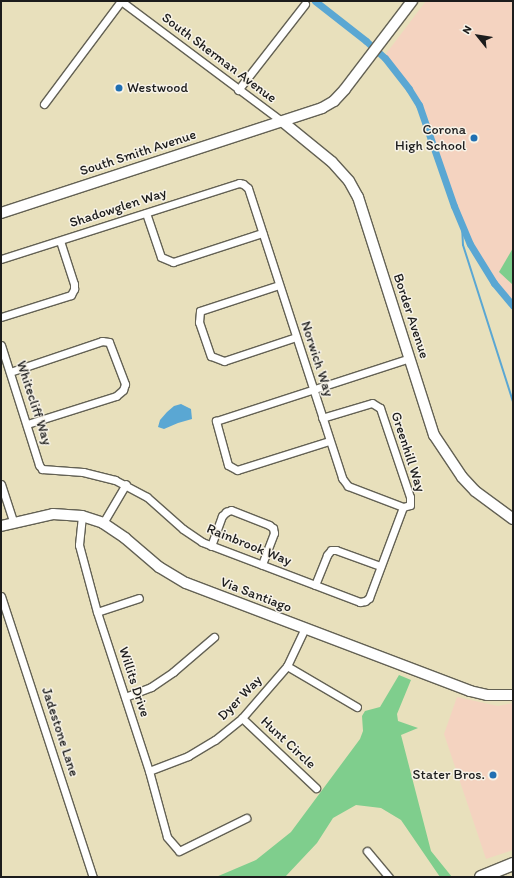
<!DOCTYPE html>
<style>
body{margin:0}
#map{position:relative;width:514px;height:878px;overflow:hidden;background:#e8e0bc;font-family:Itim,sans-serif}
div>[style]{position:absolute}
.built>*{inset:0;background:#f4d3c0}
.green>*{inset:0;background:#7fce8d}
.water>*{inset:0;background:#5aa7d3}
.stream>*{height:2px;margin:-1px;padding:0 1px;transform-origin:1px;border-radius:1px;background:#5aa7d3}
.canal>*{height:7px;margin:-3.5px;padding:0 3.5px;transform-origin:3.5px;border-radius:3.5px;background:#5aa7d3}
.roads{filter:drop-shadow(1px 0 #636154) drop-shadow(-1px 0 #636154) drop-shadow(0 1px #636154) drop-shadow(0 -1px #636154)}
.street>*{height:7px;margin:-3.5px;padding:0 3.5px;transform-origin:3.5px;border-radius:3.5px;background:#fff}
.secondary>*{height:10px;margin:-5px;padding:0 5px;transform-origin:5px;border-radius:5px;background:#fff}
.primary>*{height:12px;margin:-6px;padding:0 6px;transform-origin:6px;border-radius:6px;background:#fff}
.dots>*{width:11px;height:11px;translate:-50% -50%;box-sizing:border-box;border:2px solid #f7f3e8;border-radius:50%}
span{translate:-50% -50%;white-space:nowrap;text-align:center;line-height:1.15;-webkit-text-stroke:3px #f7f3e8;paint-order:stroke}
.street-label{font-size:14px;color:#1c1c1c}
.poi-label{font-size:14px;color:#1c1c1c}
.left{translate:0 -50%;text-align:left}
.right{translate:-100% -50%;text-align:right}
.frame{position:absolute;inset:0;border:2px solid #1c1c1c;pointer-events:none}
.north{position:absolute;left:458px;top:16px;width:40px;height:40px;-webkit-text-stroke:3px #f7f3e8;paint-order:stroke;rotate:300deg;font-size:11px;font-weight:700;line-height:16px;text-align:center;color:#1c1c1c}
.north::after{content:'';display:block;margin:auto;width:14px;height:18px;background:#1c1c1c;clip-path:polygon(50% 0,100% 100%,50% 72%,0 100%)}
</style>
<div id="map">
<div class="built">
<i style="clip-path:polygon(426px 1px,513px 1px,513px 302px,495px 280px,471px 243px,455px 206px,427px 116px,413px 88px,385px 55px)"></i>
<i style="clip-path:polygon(457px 697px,498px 706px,513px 703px,513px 850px,486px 859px,444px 734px)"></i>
</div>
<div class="green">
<i style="clip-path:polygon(513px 248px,513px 285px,499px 272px)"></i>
<i style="clip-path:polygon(399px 675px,411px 680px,397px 714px,398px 721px,418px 728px,401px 735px,431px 851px,452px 877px,440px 877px,401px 820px,381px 808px,356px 805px,333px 818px,317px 843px,285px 877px,216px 877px,256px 860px,291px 832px,360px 739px,363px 731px,362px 716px,365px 711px,380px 707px)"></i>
</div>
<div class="water">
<i style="clip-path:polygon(181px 404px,191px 409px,192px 419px,178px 423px,164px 429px,158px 427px,160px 420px,167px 412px,174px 406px)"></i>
</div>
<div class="stream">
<i style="left:462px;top:226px;width:19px;rotate:87deg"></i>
<i style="left:463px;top:245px;width:165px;rotate:72.3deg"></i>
</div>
<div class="canal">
<i style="left:315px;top:1px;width:65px;rotate:38.1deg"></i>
<i style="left:366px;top:41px;width:25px;rotate:42deg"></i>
<i style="left:385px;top:58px;width:39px;rotate:52deg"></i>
<i style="left:409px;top:89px;width:19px;rotate:58deg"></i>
<i style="left:419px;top:105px;width:107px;rotate:70.9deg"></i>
<i style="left:454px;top:206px;width:41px;rotate:67.2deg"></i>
<i style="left:470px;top:244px;width:46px;rotate:58.4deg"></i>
<i style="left:494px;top:283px;width:30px;rotate:50deg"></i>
</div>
<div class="roads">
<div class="street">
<i style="left:121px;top:1px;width:202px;rotate:36.8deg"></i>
<i style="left:238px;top:90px;width:109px;rotate:-52.1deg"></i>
<i style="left:44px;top:104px;width:129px;rotate:-53.2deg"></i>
<i style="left:146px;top:213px;width:46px;rotate:71.2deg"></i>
<i style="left:161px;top:257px;width:13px;rotate:23deg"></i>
<i style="left:173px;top:262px;width:94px;rotate:-18deg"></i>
<i style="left:1px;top:259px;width:250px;rotate:-17.7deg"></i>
<i style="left:239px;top:183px;width:4px;rotate:14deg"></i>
<i style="left:243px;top:184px;width:6px;rotate:39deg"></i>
<i style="left:248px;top:188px;width:305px;rotate:72deg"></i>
<i style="left:342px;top:478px;width:10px;rotate:53deg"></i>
<i style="left:348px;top:486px;width:59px;rotate:20.9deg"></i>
<i style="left:279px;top:285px;width:83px;rotate:161.8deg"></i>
<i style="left:200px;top:311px;width:11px;rotate:95deg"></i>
<i style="left:199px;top:322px;width:36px;rotate:71deg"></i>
<i style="left:211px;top:356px;width:14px;rotate:21deg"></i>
<i style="left:224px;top:361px;width:76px;rotate:-18.4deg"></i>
<i style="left:1px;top:317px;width:73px;rotate:-17.4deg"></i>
<i style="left:71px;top:295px;width:7px;rotate:-63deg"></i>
<i style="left:74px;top:289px;width:5px;rotate:-90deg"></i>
<i style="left:74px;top:284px;width:45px;rotate:-108deg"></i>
<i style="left:1px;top:345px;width:126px;rotate:72.4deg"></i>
<i style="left:39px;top:465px;width:5px;rotate:53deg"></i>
<i style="left:42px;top:469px;width:41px;rotate:4.2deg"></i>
<i style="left:83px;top:472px;width:33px;rotate:14deg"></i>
<i style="left:115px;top:480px;width:36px;rotate:28deg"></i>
<i style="left:147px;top:497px;width:48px;rotate:41.6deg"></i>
<i style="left:183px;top:529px;width:23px;rotate:34deg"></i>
<i style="left:202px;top:542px;width:169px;rotate:20.8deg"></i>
<i style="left:360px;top:602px;width:5px;rotate:-11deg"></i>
<i style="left:365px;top:601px;width:5px;rotate:-37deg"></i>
<i style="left:369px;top:598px;width:97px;rotate:-69.5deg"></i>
<i style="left:403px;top:507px;width:7px;rotate:-16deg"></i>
<i style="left:410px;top:505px;width:8px;rotate:-90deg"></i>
<i style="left:410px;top:497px;width:94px;rotate:-108.6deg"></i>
<i style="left:380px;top:408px;width:9px;rotate:-148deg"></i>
<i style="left:372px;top:403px;width:52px;rotate:163.3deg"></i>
<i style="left:10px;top:372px;width:97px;rotate:-18.6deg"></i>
<i style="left:102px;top:341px;width:7px;rotate:8deg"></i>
<i style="left:109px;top:342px;width:45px;rotate:69.1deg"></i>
<i style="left:125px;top:384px;width:6px;rotate:108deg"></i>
<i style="left:123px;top:390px;width:9px;rotate:139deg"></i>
<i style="left:116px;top:396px;width:93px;rotate:162.5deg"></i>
<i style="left:329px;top:441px;width:96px;rotate:162.5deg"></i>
<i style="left:237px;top:470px;width:10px;rotate:-151deg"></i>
<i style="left:228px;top:465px;width:46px;rotate:-105.3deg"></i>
<i style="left:216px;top:421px;width:204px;rotate:-18deg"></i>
<i style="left:1px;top:484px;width:40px;rotate:72deg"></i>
<i style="left:82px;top:516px;width:29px;rotate:96deg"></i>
<i style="left:79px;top:545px;width:69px;rotate:75deg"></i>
<i style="left:97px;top:612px;width:167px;rotate:71.9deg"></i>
<i style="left:149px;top:771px;width:68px;rotate:74.7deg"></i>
<i style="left:167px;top:837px;width:18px;rotate:49deg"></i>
<i style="left:179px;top:851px;width:75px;rotate:-26.2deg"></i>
<i style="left:103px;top:523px;width:45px;rotate:-59.5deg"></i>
<i style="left:211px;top:546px;width:32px;rotate:-70deg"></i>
<i style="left:222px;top:516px;width:6px;rotate:-45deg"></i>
<i style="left:226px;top:512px;width:5px;rotate:-22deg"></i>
<i style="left:231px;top:510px;width:41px;rotate:21.5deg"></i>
<i style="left:269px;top:525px;width:5px;rotate:37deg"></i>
<i style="left:273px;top:528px;width:5px;rotate:79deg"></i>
<i style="left:274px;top:533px;width:34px;rotate:111deg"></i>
<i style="left:315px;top:585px;width:32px;rotate:-68deg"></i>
<i style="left:327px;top:555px;width:6px;rotate:-51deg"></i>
<i style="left:331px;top:550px;width:5px"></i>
<i style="left:336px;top:550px;width:47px;rotate:20deg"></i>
<i style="left:1px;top:596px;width:296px;rotate:71.9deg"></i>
<i style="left:97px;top:612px;width:44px;rotate:-18.4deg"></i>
<i style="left:287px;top:666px;width:81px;rotate:30.4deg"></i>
<i style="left:125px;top:697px;width:28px;rotate:-21deg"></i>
<i style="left:151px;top:687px;width:27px;rotate:-34deg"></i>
<i style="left:173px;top:672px;width:54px;rotate:-40.5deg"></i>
<i style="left:242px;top:718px;width:102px;rotate:43.4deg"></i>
<i style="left:149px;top:771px;width:42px;rotate:-21deg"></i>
<i style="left:188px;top:756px;width:31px;rotate:-31deg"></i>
<i style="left:215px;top:740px;width:35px;rotate:-39deg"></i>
<i style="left:242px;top:718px;width:69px;rotate:-49.1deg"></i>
<i style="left:287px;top:666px;width:42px;rotate:-64.7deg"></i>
<i style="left:367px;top:851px;width:34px;rotate:50deg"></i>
</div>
<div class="secondary">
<i style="left:283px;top:122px;width:63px;rotate:39.2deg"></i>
<i style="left:332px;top:162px;width:25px;rotate:48deg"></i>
<i style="left:349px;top:181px;width:18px;rotate:61deg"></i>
<i style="left:358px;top:197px;width:250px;rotate:72.3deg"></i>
<i style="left:434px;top:435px;width:50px;rotate:56.3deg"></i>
<i style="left:462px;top:477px;width:19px;rotate:47deg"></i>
<i style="left:475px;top:491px;width:47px;rotate:36.4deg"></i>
<i style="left:1px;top:213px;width:338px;rotate:-18.1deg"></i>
<i style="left:322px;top:108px;width:14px;rotate:-30deg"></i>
<i style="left:334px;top:101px;width:16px;rotate:-47deg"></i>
<i style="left:345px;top:89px;width:111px;rotate:-52.7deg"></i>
<i style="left:1px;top:526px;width:53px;rotate:-13deg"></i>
<i style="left:53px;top:514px;width:29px;rotate:4deg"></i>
<i style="left:82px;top:516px;width:22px;rotate:18deg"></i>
<i style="left:103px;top:523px;width:27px;rotate:34deg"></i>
<i style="left:125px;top:538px;width:45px;rotate:40.5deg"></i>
<i style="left:159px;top:567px;width:31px;rotate:31deg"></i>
<i style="left:186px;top:583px;width:304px;rotate:20.8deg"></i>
<i style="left:470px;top:691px;width:17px;rotate:13deg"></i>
<i style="left:487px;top:695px;width:26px"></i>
</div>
<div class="primary">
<i style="left:481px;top:877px;width:35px;rotate:-22deg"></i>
</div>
</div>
<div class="dots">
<i style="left:119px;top:88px;background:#1f6fb2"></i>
<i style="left:474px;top:138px;background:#1f6fb2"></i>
<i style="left:493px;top:775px;background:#1f6fb2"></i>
</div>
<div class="street-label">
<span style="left:219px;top:58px;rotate:37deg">South Sherman Avenue</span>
<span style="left:138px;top:153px;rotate:-18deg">South Smith Avenue</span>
<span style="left:118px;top:208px;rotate:-18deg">Shadowglen Way</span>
<span style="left:411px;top:316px;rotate:72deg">Border Avenue</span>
<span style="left:317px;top:359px;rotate:72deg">Norwich Way</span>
<span style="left:34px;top:403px;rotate:72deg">Whitecliff Way</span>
<span style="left:408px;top:452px;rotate:72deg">Greenhill Way</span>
<span style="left:249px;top:545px;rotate:22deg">Rainbrook Way</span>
<span style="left:256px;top:595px;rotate:21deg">Via Santiago</span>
<span style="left:134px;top:682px;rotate:72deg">Willits Drive</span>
<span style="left:240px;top:698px;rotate:-46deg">Dyer Way</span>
<span style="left:60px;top:732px;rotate:72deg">Jadestone Lane</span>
<span style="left:288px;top:743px;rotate:43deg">Hunt Circle</span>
</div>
<div class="poi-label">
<span class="left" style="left:127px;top:88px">Westwood</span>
<span class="right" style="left:466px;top:138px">Corona<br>High School</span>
<span class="right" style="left:485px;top:775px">Stater Bros.</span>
</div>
<div class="frame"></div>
<div class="north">N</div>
</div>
